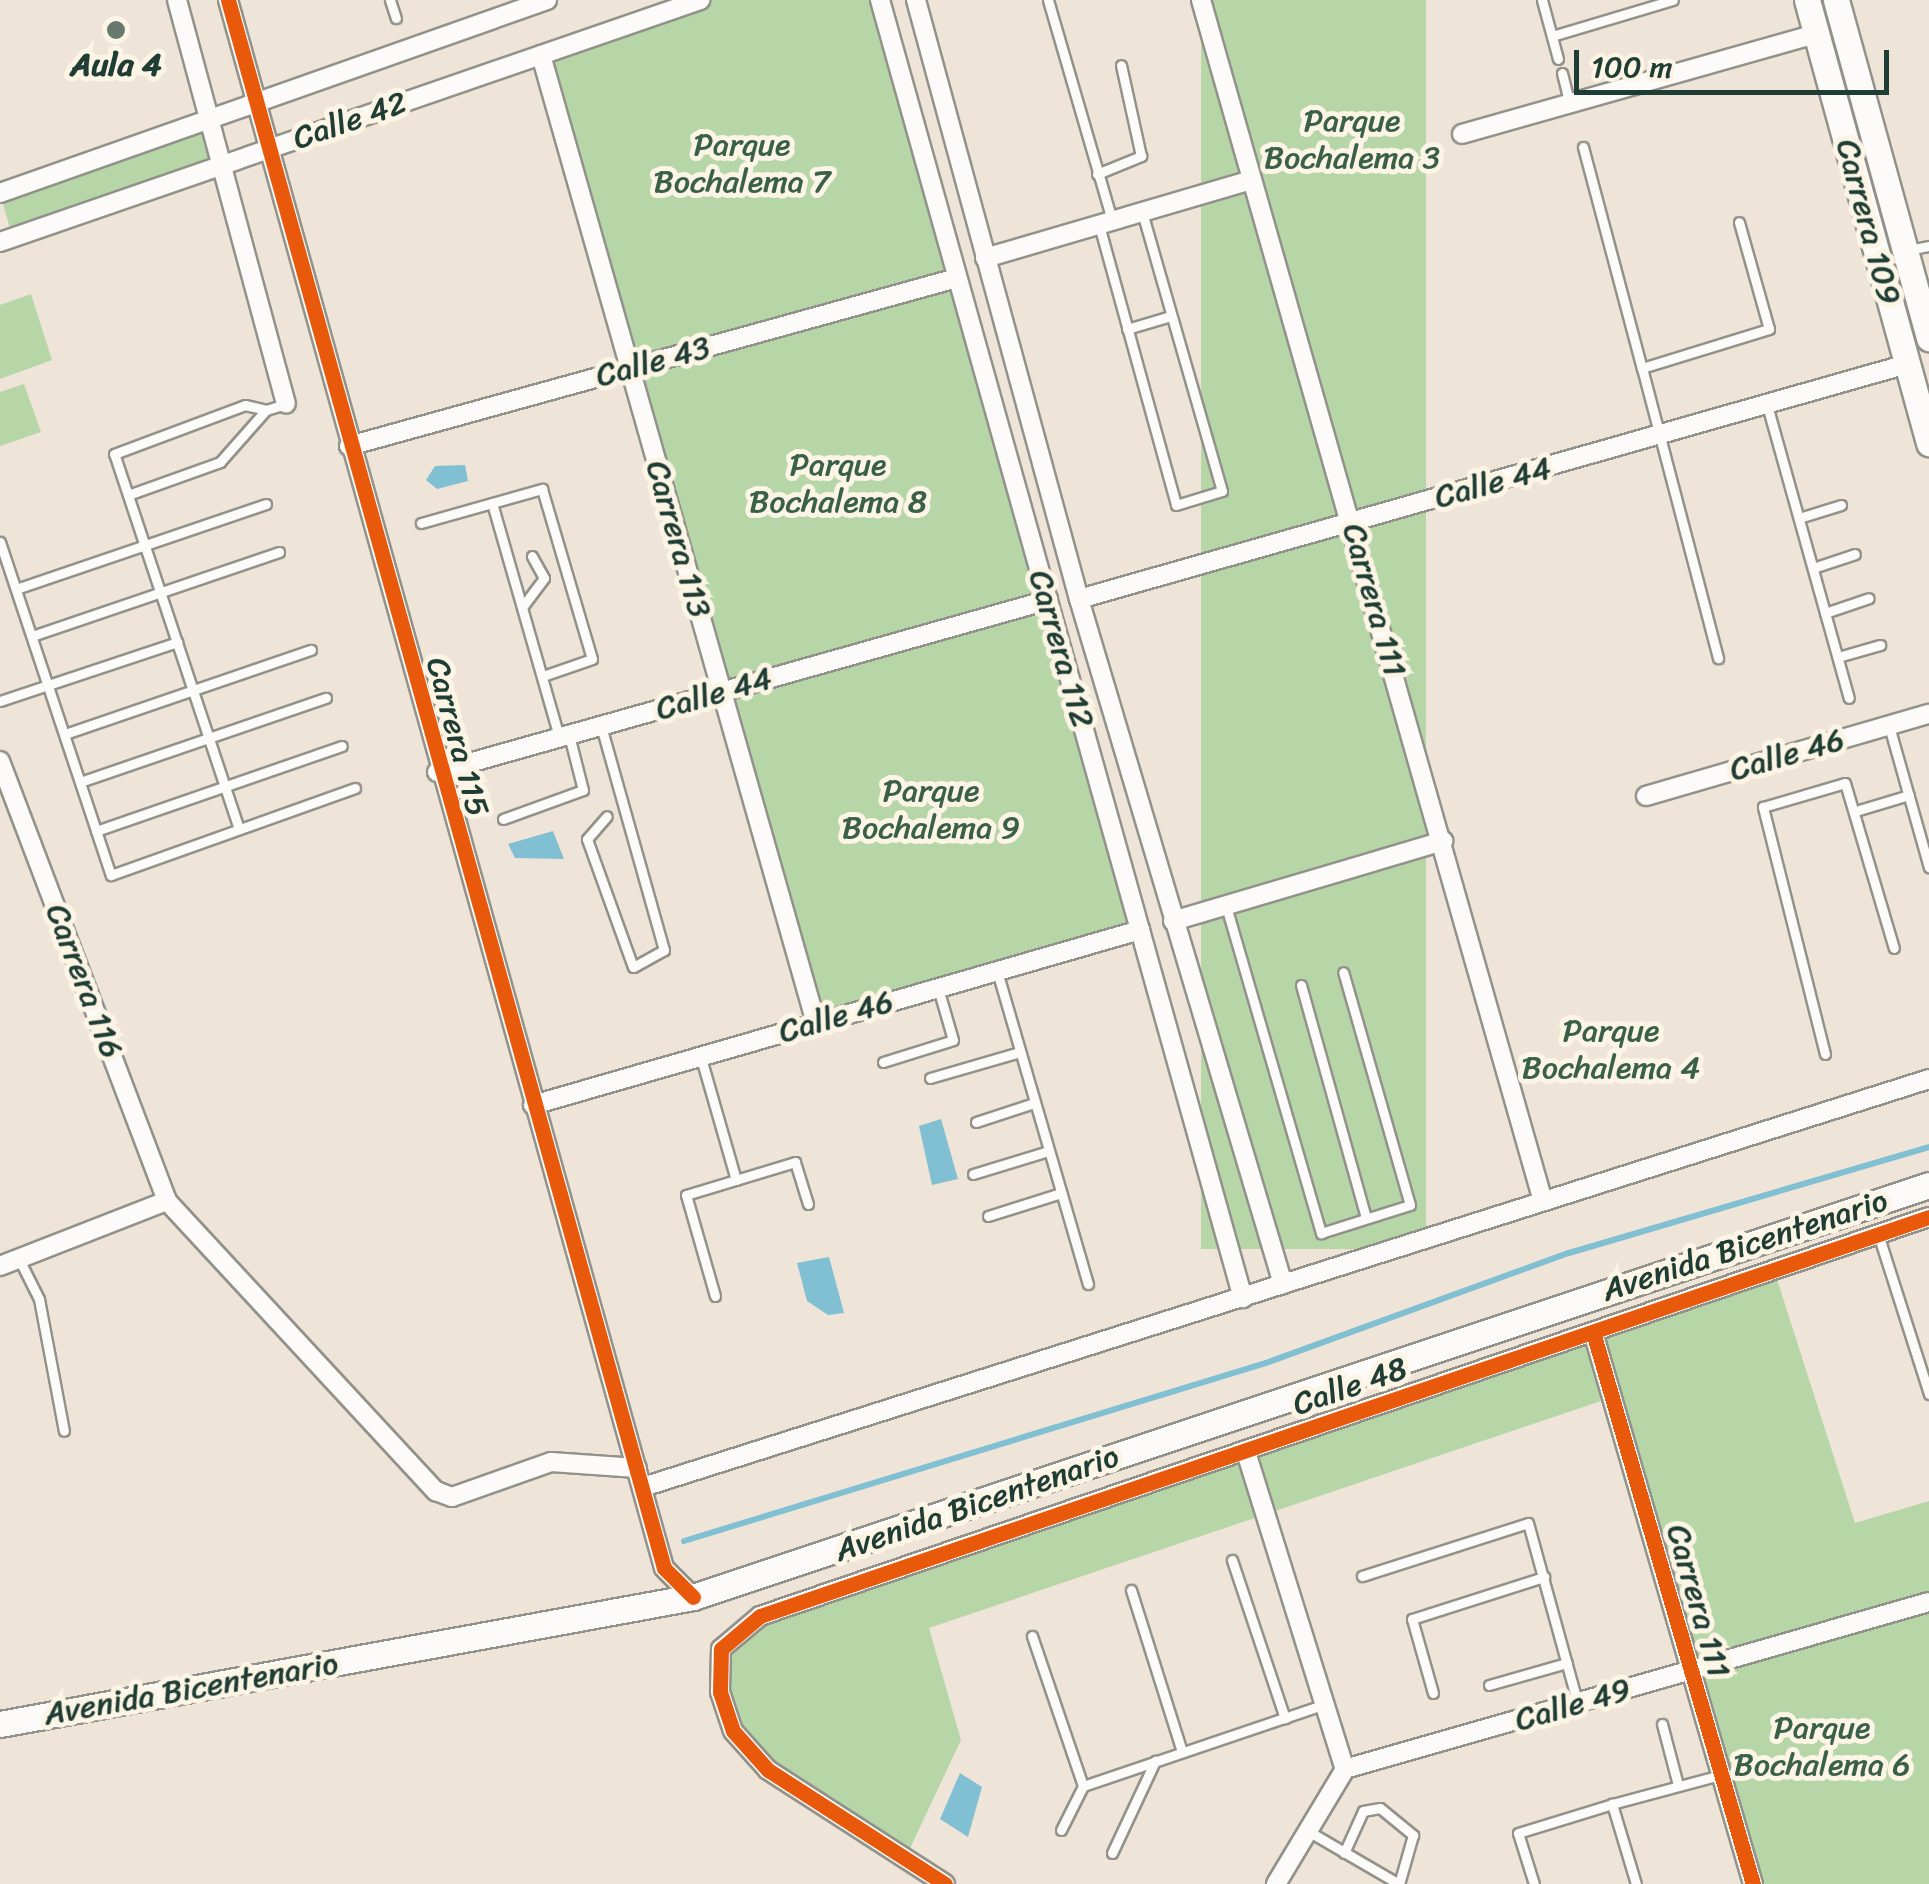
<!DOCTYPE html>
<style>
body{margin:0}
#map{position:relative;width:1929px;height:1884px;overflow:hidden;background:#eee5d8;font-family:Sriracha,sans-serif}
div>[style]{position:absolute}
.green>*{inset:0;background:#b6d6a8;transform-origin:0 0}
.water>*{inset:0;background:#81bfd2}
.stream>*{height:6px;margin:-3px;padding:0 3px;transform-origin:3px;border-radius:3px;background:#81bfd2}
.roads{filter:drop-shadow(2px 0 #92928a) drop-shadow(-2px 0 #92928a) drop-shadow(0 2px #92928a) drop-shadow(0 -2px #92928a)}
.lane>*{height:9px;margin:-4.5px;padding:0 4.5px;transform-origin:4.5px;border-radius:4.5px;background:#fcfbf9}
.street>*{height:18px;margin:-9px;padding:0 9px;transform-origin:9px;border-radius:9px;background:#fcfbf9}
.secondary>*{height:25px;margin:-12.5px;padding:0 12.5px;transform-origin:12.5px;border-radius:12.5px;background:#fcfbf9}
.cycleway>*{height:15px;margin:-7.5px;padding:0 7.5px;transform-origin:7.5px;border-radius:7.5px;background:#e8590c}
.dots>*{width:28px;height:28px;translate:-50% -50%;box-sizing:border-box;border:5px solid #fcf5e5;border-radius:50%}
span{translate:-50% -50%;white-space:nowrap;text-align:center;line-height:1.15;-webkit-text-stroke:10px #fcf5e5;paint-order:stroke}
.poi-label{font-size:32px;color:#1f3d34;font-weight:700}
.street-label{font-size:32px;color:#1f3d34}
.park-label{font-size:32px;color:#3a6047}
.scale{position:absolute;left:1574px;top:50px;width:315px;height:45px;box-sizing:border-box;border:5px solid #1f3d34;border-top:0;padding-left:12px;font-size:30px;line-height:35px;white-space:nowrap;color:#1f3d34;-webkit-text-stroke:8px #fcf5e5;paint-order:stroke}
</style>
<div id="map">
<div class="green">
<i style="clip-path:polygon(700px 0,880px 0,1140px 930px,816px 1023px,541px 55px)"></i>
<i style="left:1201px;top:0;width:225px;height:1249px"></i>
<i style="left:211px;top:120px;width:47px;height:223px;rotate:74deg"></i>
<i style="clip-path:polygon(31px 294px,52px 360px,0 379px,0 305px)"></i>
<i style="clip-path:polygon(24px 384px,41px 432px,0 446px,0 392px)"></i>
<i style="clip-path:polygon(1774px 1270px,1855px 1523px,1929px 1501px,1929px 1884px,1753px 1884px,1610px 1398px,929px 1628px,961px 1740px,904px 1861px,768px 1770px,733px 1731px,721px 1649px,760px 1616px)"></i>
</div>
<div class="water">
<i style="clip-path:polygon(465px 465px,468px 481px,437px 489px,426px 480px,435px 466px)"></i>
<i style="clip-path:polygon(553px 831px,564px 859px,515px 858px,508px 844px)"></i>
<i style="clip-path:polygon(941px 1119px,958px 1179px,932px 1185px,919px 1126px)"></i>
<i style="clip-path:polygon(829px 1257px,844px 1313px,828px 1315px,807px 1301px,797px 1263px)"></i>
<i style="clip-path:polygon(960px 1773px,982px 1787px,968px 1837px,940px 1819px)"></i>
</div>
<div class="stream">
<i style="left:684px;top:1541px;width:609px;rotate:-17.01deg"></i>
<i style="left:1266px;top:1363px;width:322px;rotate:-20deg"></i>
<i style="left:1569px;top:1253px;width:375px;rotate:-16.4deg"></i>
</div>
<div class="roads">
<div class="lane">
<i style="left:390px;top:0;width:19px;rotate:72deg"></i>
<i style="left:1048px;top:0;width:230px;rotate:73.8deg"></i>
<i style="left:1542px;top:0;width:61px;rotate:74.8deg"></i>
<i style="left:1552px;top:36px;width:126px;rotate:-16.6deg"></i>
<i style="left:1562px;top:73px;width:32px;rotate:76deg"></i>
<i style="left:1583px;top:147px;width:229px;rotate:75.1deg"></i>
<i style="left:1642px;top:368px;width:133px;rotate:-17.1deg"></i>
<i style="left:1769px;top:329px;width:111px;rotate:-105.7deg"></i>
<i style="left:1097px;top:174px;width:48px;rotate:-22.2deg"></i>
<i style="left:1141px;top:156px;width:93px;rotate:-102.4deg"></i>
<i style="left:1099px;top:225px;width:290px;rotate:74.6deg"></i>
<i style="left:1176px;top:505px;width:48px;rotate:-16.9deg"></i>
<i style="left:1222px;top:491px;width:290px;rotate:-106deg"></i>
<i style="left:1908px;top:250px;width:21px;rotate:-11deg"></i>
<i style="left:1127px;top:329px;width:46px;rotate:-16.5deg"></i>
<i style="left:1642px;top:368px;width:300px;rotate:75.3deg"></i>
<i style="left:1767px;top:405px;width:304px;rotate:74.4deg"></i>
<i style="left:128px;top:495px;width:98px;rotate:-19.7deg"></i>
<i style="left:220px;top:462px;width:69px;rotate:-48.5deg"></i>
<i style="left:266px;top:410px;width:21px;rotate:-17deg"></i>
<i style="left:492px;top:503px;width:242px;rotate:74deg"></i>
<i style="left:1799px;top:518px;width:44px;rotate:-17.2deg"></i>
<i style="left:421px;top:523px;width:126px;rotate:-15.7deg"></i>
<i style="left:542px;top:489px;width:177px;rotate:73.6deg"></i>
<i style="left:592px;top:659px;width:52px;rotate:160.9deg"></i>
<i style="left:0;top:542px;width:351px;rotate:71.6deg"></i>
<i style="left:111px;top:875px;width:259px;rotate:-19.6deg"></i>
<i style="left:1813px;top:568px;width:44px;rotate:-18.4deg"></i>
<i style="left:16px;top:589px;width:264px;rotate:-18.8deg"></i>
<i style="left:523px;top:606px;width:35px;rotate:-53deg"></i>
<i style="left:544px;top:578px;width:25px;rotate:-119deg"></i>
<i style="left:1825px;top:613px;width:46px;rotate:-18.8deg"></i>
<i style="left:32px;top:636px;width:261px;rotate:-18.8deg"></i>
<i style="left:1838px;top:657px;width:44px;rotate:-15.9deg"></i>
<i style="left:0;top:701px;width:187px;rotate:-18.4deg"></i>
<i style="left:601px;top:726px;width:233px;rotate:74.3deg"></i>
<i style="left:664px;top:950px;width:35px;rotate:151deg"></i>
<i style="left:633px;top:967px;width:136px;rotate:-109.8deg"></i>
<i style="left:587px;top:839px;width:30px;rotate:-49deg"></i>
<i style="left:1889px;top:726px;width:147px;rotate:74.2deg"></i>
<i style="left:65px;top:734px;width:260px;rotate:-18.9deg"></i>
<i style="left:80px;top:782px;width:260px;rotate:-18.9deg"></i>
<i style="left:1859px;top:810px;width:52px;rotate:-16.7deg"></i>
<i style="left:503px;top:819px;width:85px;rotate:-19.9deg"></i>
<i style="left:583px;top:790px;width:57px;rotate:-104.3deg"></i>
<i style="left:239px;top:829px;width:395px;rotate:-108.4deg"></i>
<i style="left:114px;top:454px;width:140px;rotate:-20.5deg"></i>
<i style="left:245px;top:405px;width:22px;rotate:13deg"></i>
<i style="left:96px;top:831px;width:260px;rotate:-19.1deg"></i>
<i style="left:1226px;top:906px;width:341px;rotate:73.8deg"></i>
<i style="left:1321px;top:1233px;width:93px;rotate:-17.5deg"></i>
<i style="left:1410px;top:1205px;width:242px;rotate:-106deg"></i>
<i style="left:997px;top:971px;width:326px;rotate:73.8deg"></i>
<i style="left:1301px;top:985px;width:242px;rotate:74.4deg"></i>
<i style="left:1825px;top:1054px;width:255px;rotate:-104.1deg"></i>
<i style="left:1763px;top:807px;width:85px;rotate:-16.3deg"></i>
<i style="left:1845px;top:783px;width:172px;rotate:73.5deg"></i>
<i style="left:701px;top:1058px;width:127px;rotate:74deg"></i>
<i style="left:883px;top:1062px;width:73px;rotate:-17.4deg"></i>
<i style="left:953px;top:1040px;width:54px;rotate:-106.1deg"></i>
<i style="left:930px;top:1078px;width:94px;rotate:-16.1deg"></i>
<i style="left:976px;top:1122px;width:61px;rotate:-18.1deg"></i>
<i style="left:973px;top:1174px;width:78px;rotate:-17deg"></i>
<i style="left:988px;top:1216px;width:77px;rotate:-17.5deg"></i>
<i style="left:1878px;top:1234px;width:168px;rotate:72.3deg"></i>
<i style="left:19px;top:1259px;width:45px;rotate:63.4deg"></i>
<i style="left:39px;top:1299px;width:134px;rotate:79.3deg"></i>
<i style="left:715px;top:1296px;width:105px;rotate:-106deg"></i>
<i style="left:686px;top:1195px;width:114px;rotate:-16.8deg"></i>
<i style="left:795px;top:1162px;width:44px;rotate:72.8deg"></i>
<i style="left:1232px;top:1560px;width:167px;rotate:71.5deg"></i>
<i style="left:1362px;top:1576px;width:174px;rotate:-17.7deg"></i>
<i style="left:1528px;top:1523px;width:185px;rotate:74.6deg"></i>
<i style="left:1131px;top:1590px;width:170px;rotate:72.5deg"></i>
<i style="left:1032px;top:1636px;width:158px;rotate:71.2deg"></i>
<i style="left:1083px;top:1786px;width:256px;rotate:-18.7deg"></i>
<i style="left:1489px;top:1685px;width:81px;rotate:-15.8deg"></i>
<i style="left:1433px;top:1693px;width:77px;rotate:-105.8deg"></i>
<i style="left:1412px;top:1619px;width:139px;rotate:-17.7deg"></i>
<i style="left:1662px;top:1724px;width:63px;rotate:75.3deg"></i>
<i style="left:1061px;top:1830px;width:49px;rotate:-63.4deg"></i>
<i style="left:1308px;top:1831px;width:105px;rotate:30.2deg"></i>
<i style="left:1112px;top:1853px;width:102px;rotate:-64.9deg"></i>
<i style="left:1344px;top:1853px;width:46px;rotate:-65.7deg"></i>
<i style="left:1363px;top:1811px;width:17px;rotate:-10deg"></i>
<i style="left:1380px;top:1808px;width:43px;rotate:39.3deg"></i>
<i style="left:1413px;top:1835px;width:51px;rotate:105.9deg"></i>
<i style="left:1534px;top:1884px;width:53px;rotate:-107.4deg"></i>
<i style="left:1518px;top:1833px;width:98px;rotate:-17.1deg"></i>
<i style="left:1636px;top:1884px;width:84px;rotate:-106.7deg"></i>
<i style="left:1612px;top:1804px;width:112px;rotate:-15deg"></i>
</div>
<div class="street">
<i style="left:177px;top:0;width:418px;rotate:74.9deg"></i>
<i style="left:228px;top:0;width:1627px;rotate:74.46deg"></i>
<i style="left:664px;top:1568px;width:41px;rotate:45deg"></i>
<i style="left:880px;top:0;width:1348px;rotate:74.38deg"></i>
<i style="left:916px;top:0;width:621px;rotate:74.78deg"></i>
<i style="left:1079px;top:599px;width:715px;rotate:73.42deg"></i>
<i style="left:1201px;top:0;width:1249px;rotate:74.11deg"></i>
<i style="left:541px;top:55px;width:1006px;rotate:74.14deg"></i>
<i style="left:1462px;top:134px;width:368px;rotate:-15.8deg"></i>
<i style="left:0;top:193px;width:580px;rotate:-19.43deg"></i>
<i style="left:0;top:242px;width:741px;rotate:-19.07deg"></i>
<i style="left:985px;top:258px;width:278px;rotate:-16.3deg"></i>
<i style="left:349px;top:446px;width:631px;rotate:-15.45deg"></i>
<i style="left:1079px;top:599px;width:861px;rotate:-15.84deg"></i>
<i style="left:0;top:761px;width:471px;rotate:69.2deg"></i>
<i style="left:167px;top:1201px;width:396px;rotate:47.2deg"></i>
<i style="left:436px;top:1491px;width:17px;rotate:21deg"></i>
<i style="left:452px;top:1497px;width:105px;rotate:-19.5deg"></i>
<i style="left:551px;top:1462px;width:86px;rotate:4deg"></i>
<i style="left:437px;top:772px;width:635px;rotate:-15.72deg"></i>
<i style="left:1646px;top:796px;width:295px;rotate:-16.2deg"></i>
<i style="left:1173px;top:921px;width:282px;rotate:-16.5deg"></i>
<i style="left:533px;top:1105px;width:632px;rotate:-16.08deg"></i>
<i style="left:0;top:1266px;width:179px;rotate:-21.3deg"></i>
<i style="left:1593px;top:1332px;width:575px;rotate:73.84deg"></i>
<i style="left:1246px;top:1452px;width:332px;rotate:72.7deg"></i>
<i style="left:643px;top:1487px;width:1349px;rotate:-17.6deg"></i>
<i style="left:945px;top:1884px;width:211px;rotate:-147.2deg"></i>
<i style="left:768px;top:1770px;width:52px;rotate:-131.9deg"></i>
<i style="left:733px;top:1731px;width:41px;rotate:-108.4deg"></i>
<i style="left:720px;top:1692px;width:43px;rotate:-88.7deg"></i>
<i style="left:721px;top:1649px;width:51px;rotate:-40.2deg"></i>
<i style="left:760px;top:1616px;width:1235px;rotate:-18.85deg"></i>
<i style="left:1276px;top:1884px;width:134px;rotate:-59deg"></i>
<i style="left:1345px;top:1769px;width:607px;rotate:-15.96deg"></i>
</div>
<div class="secondary">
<i style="left:1807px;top:0;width:460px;rotate:74.6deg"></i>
<i style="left:1836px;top:0;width:351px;rotate:74.6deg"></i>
<i style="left:0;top:1724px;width:705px;rotate:-10.38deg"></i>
<i style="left:693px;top:1597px;width:1303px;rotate:-18.43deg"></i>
</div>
</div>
<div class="cycleway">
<i style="left:228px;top:0;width:1627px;rotate:74.46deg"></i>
<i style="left:664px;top:1568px;width:41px;rotate:45deg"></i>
<i style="left:1593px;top:1332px;width:575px;rotate:73.84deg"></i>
<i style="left:945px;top:1884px;width:211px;rotate:-147.2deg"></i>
<i style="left:768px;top:1770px;width:52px;rotate:-131.9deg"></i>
<i style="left:733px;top:1731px;width:41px;rotate:-108.4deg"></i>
<i style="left:720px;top:1692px;width:43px;rotate:-88.7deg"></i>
<i style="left:721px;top:1649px;width:51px;rotate:-40.2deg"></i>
<i style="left:760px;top:1616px;width:1235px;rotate:-18.85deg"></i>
</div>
<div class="dots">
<i style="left:116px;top:30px;background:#67786d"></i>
</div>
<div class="poi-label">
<span style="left:116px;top:65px">Aula 4</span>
</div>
<div class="street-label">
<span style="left:350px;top:121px;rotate:-19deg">Calle 42</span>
<span style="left:1868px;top:222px;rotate:75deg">Carrera 109</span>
<span style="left:653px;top:362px;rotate:-15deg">Calle 43</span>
<span style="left:1493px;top:483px;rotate:-15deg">Calle 44</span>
<span style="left:678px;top:539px;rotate:74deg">Carrera 113</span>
<span style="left:1374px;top:600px;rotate:74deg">Carrera 111</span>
<span style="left:1061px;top:649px;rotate:74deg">Carrera 112</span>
<span style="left:714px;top:694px;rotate:-16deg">Calle 44</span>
<span style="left:457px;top:737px;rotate:75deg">Carrera 115</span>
<span style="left:1787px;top:755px;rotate:-16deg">Calle 46</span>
<span style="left:84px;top:981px;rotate:69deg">Carrera 116</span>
<span style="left:836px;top:1017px;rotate:-16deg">Calle 46</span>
<span style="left:1745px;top:1246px;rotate:-18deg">Avenida Bicentenario</span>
<span style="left:1350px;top:1387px;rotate:-19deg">Calle 48</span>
<span style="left:977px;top:1504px;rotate:-19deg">Avenida Bicentenario</span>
<span style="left:1698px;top:1601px;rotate:74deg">Carrera 111</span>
<span style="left:191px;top:1689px;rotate:-10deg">Avenida Bicentenario</span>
<span style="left:1573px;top:1705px;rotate:-16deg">Calle 49</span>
</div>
<div class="park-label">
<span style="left:1352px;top:140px">Parque<br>Bochalema 3</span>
<span style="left:742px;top:164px">Parque<br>Bochalema 7</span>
<span style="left:838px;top:484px">Parque<br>Bochalema 8</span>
<span style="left:931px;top:810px">Parque<br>Bochalema 9</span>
<span style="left:1611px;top:1050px">Parque<br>Bochalema 4</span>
<span style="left:1822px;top:1747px">Parque<br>Bochalema 6</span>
</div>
<div class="scale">100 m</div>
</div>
